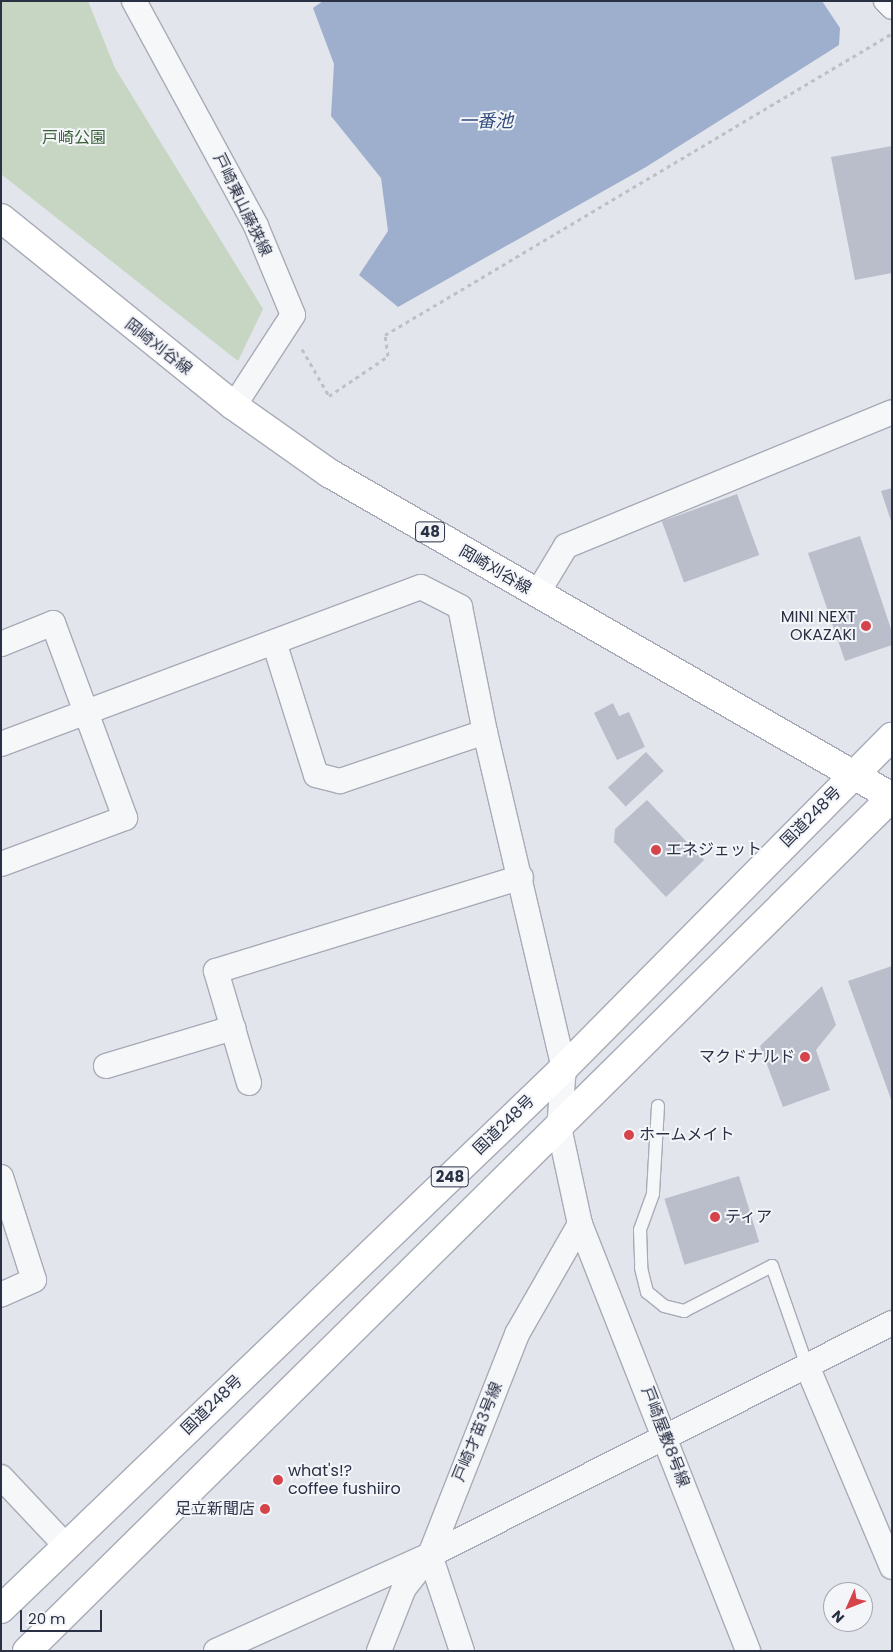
<!DOCTYPE html>
<meta charset="utf-8">
<style>
body{margin:0}
#map{position:relative;width:893px;height:1652px;overflow:hidden;background:#e3e5ec;font-family:Poppins,"Noto Sans JP",sans-serif}
div>[style]{position:absolute}
.green>*{inset:0;background:#c6d6c3}
.water>*{inset:0;background:#9dafcd}
.building>*{inset:0;background:#babeca;transform-origin:0 0}
.path>*{height:3px;margin-top:-1.5px;transform-origin:0;background:repeating-linear-gradient(90deg,#bdc0c7 0 4px,transparent 0 8px)}
.roads{filter:drop-shadow(1px 0 #a8abb7) drop-shadow(-1px 0 #a8abb7) drop-shadow(0 1px #a8abb7) drop-shadow(0 -1px #a8abb7)}
.service>*{height:12px;margin:-6px;padding:0 6px;transform-origin:6px;border-radius:6px;background:#f6f7f9}
.minor>*{height:24px;margin:-12px;padding:0 12px;transform-origin:12px;border-radius:12px;background:#f6f7f9}
.primary>*{height:28px;margin:-14px;padding:0 14px;transform-origin:14px;border-radius:14px;background:#fff}
.trunk>*{height:28px;margin:-14px;padding:0 14px;transform-origin:14px;border-radius:14px;background:#fff}
.dots>*{width:14px;height:14px;translate:-50% -50%;box-sizing:border-box;border:2px solid #f3f5f9;border-radius:50%}
span{translate:-50% -50%;white-space:nowrap;text-align:center;line-height:1.15;-webkit-text-stroke:4px #f3f5f9;paint-order:stroke}
.shield-label span{padding:1px 4px;background:#f3f5f9;border:1px solid;border-radius:4px;-webkit-text-stroke-width:0}
.shield-label{font-size:15px;color:#2a3145;font-weight:700}
.park-label{font-size:16px;color:#3a6136}
.street-label{font-size:16px;color:#2a3145}
.poi-label{font-size:16px;color:#2a3145}
.right{translate:-100% -50%;text-align:right}
.left{translate:0 -50%;text-align:left}
.water-label{font-size:18px;color:#314b7b;font-style:italic}
.frame{position:absolute;inset:0;border:2px solid #2a3145;pointer-events:none}
.north{position:absolute;left:823px;top:1582px;width:50px;height:50px;box-sizing:border-box;background:#f3f5f9;border:1px solid #a3a7b1;border-radius:50%;rotate:226deg;font-size:14px;font-weight:700;line-height:20px;text-align:center;color:#2a3145}
.north::after{content:'';display:block;margin:auto;width:18px;height:22px;background:#d5444a;clip-path:polygon(50% 0,100% 100%,50% 72%,0 100%)}
.scale{position:absolute;left:20px;top:1610px;width:82px;height:22px;box-sizing:border-box;border:2px solid #2a3145;border-top:0;padding-left:6px;font-size:15px;line-height:18px;white-space:nowrap;color:#2a3145;-webkit-text-stroke:4px #f3f5f9;paint-order:stroke}
</style>
<div id="map">
<div class="green">
<i style="clip-path:polygon(1px 1px,88px 1px,115px 68px,263px 309px,238px 361px,1px 174px)"></i>
</div>
<div class="water">
<i style="clip-path:polygon(323px 1px,822px 1px,840px 28px,839px 45px,646px 167px,398px 307px,359px 275px,388px 231px,381px 178px,331px 116px,334px 64px,313px 8px)"></i>
</div>
<div class="building">
<i style="clip-path:polygon(892px 146px,892px 273px,855px 280px,831px 157px)"></i>
<i style="clip-path:polygon(892px 488px,892px 521px,891px 521px,881px 491px)"></i>
<i style="left:737px;top:494px;width:65px;height:80px;rotate:70deg"></i>
<i style="clip-path:polygon(860px 536px,892px 632px,892px 645px,845px 661px,808px 553px)"></i>
<i style="clip-path:polygon(613px 703px,619px 716px,629px 712px,645px 747px,617px 760px,594px 713px)"></i>
<i style="left:646px;top:752px;width:26px;height:52px;rotate:47deg"></i>
<i style="clip-path:polygon(647px 800px,704px 860px,666px 897px,614px 842px,615px 829px)"></i>
<i style="clip-path:polygon(892px 966px,892px 1102px,848px 981px)"></i>
<i style="clip-path:polygon(822px 986px,836px 1025px,816px 1050px,830px 1090px,783px 1107px,760px 1046px)"></i>
<i style="left:739px;top:1176px;width:69px;height:78px;rotate:73deg"></i>
</div>
<div class="path">
<i style="left:302px;top:349px;width:54px;rotate:60.1deg"></i>
<i style="left:329px;top:396px;width:71px;rotate:-34.1deg"></i>
<i style="left:388px;top:356px;width:21px;rotate:-98deg"></i>
<i style="left:385px;top:335px;width:589px;rotate:-30.75deg"></i>
</div>
<div class="roads">
<div class="service">
<i style="left:658px;top:1106px;width:88px;rotate:93.3deg"></i>
<i style="left:653px;top:1194px;width:38px;rotate:110deg"></i>
<i style="left:640px;top:1230px;width:38px;rotate:88deg"></i>
<i style="left:641px;top:1268px;width:25px;rotate:76deg"></i>
<i style="left:647px;top:1292px;width:22px;rotate:39deg"></i>
<i style="left:664px;top:1306px;width:21px;rotate:14deg"></i>
<i style="left:684px;top:1311px;width:99px;rotate:-27.1deg"></i>
<i style="left:772px;top:1266px;width:106px;rotate:70.7deg"></i>
</div>
<div class="minor">
<i style="left:134px;top:1px;width:256px;rotate:61.5deg"></i>
<i style="left:256px;top:226px;width:96px;rotate:67.4deg"></i>
<i style="left:293px;top:315px;width:108px;rotate:123deg"></i>
<i style="left:886px;top:1px;width:8px;rotate:45deg"></i>
<i style="left:537px;top:594px;width:56px;rotate:-58.9deg"></i>
<i style="left:566px;top:546px;width:352px;rotate:-22.3deg"></i>
<i style="left:1px;top:644px;width:56px;rotate:-22deg"></i>
<i style="left:53px;top:623px;width:208px;rotate:69.7deg"></i>
<i style="left:125px;top:818px;width:132px;rotate:159.6deg"></i>
<i style="left:275px;top:645px;width:136px;rotate:72.5deg"></i>
<i style="left:316px;top:775px;width:25px;rotate:14deg"></i>
<i style="left:340px;top:781px;width:153px;rotate:-18.7deg"></i>
<i style="left:1px;top:744px;width:448px;rotate:-20.5deg"></i>
<i style="left:421px;top:587px;width:44px;rotate:27.1deg"></i>
<i style="left:460px;top:607px;width:127px;rotate:78.7deg"></i>
<i style="left:485px;top:732px;width:345px;rotate:76.8deg"></i>
<i style="left:564px;top:1068px;width:59px;rotate:94.8deg"></i>
<i style="left:559px;top:1127px;width:99px;rotate:77.8deg"></i>
<i style="left:580px;top:1224px;width:459px;rotate:68.5deg"></i>
<i style="left:106px;top:1066px;width:133px;rotate:-16.7deg"></i>
<i style="left:249px;top:1083px;width:117px;rotate:-106.4deg"></i>
<i style="left:216px;top:971px;width:319px;rotate:-17.1deg"></i>
<i style="left:1px;top:1177px;width:108px;rotate:72.2deg"></i>
<i style="left:34px;top:1280px;width:36px;rotate:156deg"></i>
<i style="left:807px;top:1366px;width:218px;rotate:67.1deg"></i>
<i style="left:1px;top:1477px;width:95px;rotate:46.7deg"></i>
<i style="left:430px;top:1555px;width:101px;rotate:71.6deg"></i>
<i style="left:216px;top:1651px;width:235px;rotate:-24.2deg"></i>
<i style="left:430px;top:1555px;width:517px;rotate:-26.66deg"></i>
<i style="left:379px;top:1651px;width:68px;rotate:-68.4deg"></i>
<i style="left:404px;top:1588px;width:42px;rotate:-51.8deg"></i>
<i style="left:430px;top:1555px;width:238px;rotate:-68.5deg"></i>
<i style="left:517px;top:1334px;width:127px;rotate:-60.2deg"></i>
</div>
<div class="primary">
<i style="left:1px;top:218px;width:299px;rotate:38.9deg"></i>
<i style="left:234px;top:406px;width:116px;rotate:35.2deg"></i>
<i style="left:329px;top:473px;width:650px;rotate:29.92deg"></i>
</div>
<div class="trunk">
<i style="left:1px;top:1609px;width:781px;rotate:-43.86deg"></i>
<i style="left:564px;top:1068px;width:466px;rotate:-45.3deg"></i>
<i style="left:27px;top:1651px;width:1216px;rotate:-44.63deg"></i>
</div>
</div>
<div class="dots">
<i style="left:866px;top:626px;background:#d5444a"></i>
<i style="left:656px;top:850px;background:#d5444a"></i>
<i style="left:805px;top:1057px;background:#d5444a"></i>
<i style="left:629px;top:1135px;background:#d5444a"></i>
<i style="left:715px;top:1217px;background:#d5444a"></i>
<i style="left:278px;top:1480px;background:#d5444a"></i>
<i style="left:265px;top:1509px;background:#d5444a"></i>
</div>
<div class="shield-label">
<span style="left:430px;top:532px">48</span>
<span style="left:450px;top:1177px">248</span>
</div>
<div class="park-label">
<span style="left:74px;top:138px">戸崎公園</span>
</div>
<div class="street-label">
<span style="left:242px;top:205px;rotate:64deg">戸崎東山藤狭線</span>
<span style="left:158px;top:347px;rotate:38deg">岡崎刈谷線</span>
<span style="left:495px;top:570px;rotate:30deg">岡崎刈谷線</span>
<span style="left:811px;top:817px;rotate:-45deg">国道248号</span>
<span style="left:504px;top:1125px;rotate:-44deg">国道248号</span>
<span style="left:212px;top:1405px;rotate:-44deg">国道248号</span>
<span style="left:478px;top:1432px;rotate:-68deg">戸崎才苗3号線</span>
<span style="left:665px;top:1437px;rotate:69deg">戸崎屋敷8号線</span>
</div>
<div class="poi-label">
<span class="right" style="left:856px;top:626px">MINI NEXT<br>OKAZAKI</span>
<span class="left" style="left:666px;top:850px">エネジェット</span>
<span class="right" style="left:795px;top:1057px">マクドナルド</span>
<span class="left" style="left:639px;top:1135px">ホームメイト</span>
<span class="left" style="left:725px;top:1217px">ティア</span>
<span class="left" style="left:288px;top:1480px">what's!?<br>coffee fushiiro</span>
<span class="right" style="left:255px;top:1509px">足立新聞店</span>
</div>
<div class="water-label">
<span style="left:486px;top:121px">一番池</span>
</div>
<div class="frame"></div>
<div class="north">N</div>
<div class="scale">20 m</div>
</div>
